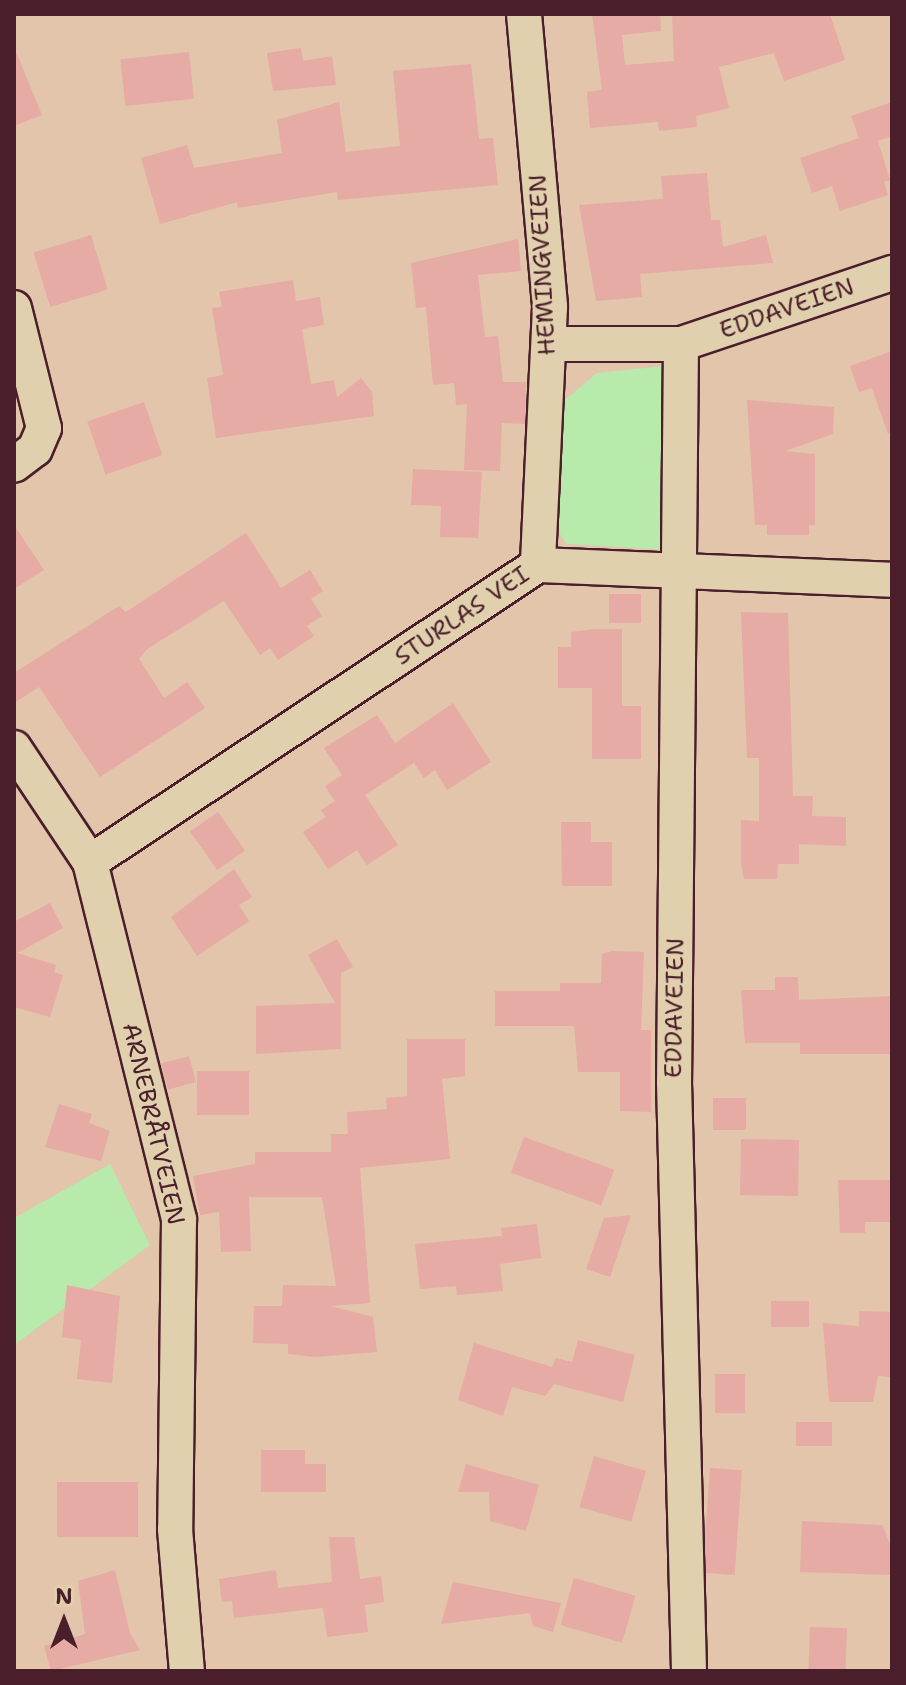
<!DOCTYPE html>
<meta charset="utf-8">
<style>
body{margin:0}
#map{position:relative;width:906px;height:1685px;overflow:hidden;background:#e2c5ab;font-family:"Shantell Sans",sans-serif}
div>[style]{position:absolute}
.green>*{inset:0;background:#b7eaab}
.building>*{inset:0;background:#e6aba5;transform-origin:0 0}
.roads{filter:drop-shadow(2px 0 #4a1f2b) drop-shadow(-2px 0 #4a1f2b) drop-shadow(0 2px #4a1f2b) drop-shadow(0 -2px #4a1f2b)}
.minor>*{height:34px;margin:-17px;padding:0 17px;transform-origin:17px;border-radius:17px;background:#e1d0ad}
span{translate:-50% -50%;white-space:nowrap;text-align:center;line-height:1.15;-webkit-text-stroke:6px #e1d0ad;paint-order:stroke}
.street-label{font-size:24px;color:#4a1f2b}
.frame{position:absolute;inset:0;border:16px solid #4a1f2b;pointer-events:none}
.north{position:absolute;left:24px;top:1581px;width:80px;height:80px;-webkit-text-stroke:6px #e1d0ad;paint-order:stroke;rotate:0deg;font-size:22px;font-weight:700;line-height:32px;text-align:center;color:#4a1f2b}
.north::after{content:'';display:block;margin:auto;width:28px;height:36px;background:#4a1f2b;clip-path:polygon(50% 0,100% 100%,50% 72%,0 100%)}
</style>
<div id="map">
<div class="green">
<i style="clip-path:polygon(664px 366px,670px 550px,567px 544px,552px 523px,561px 403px,597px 373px)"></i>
<i style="clip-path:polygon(110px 1164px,150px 1245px,14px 1345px,14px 1218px)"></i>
</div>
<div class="building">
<i style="clip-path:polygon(592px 14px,660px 14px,661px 31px,622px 35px,625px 65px,674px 61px,672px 14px,830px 14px,845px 60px,784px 81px,774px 53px,719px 67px,729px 108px,696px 116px,697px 127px,659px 131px,658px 122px,590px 128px,587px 92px,602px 90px)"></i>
<i style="clip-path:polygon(14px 47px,42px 115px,14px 126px)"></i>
<i style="clip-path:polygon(301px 48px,303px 61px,332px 56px,336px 85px,273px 91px,267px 53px)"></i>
<i style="left:189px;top:52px;width:47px;height:69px;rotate:84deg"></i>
<i style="clip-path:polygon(471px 64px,479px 139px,493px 138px,498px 185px,338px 200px,337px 192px,238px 208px,237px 202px,160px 224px,141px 158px,187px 145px,194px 168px,282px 153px,277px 120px,339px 102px,346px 152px,400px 146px,393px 71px)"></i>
<i style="clip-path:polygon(892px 102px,892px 136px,878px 141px,890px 180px,884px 182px,888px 195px,840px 211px,832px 186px,812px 193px,800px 158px,859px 138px,851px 116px)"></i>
<i style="clip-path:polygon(707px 173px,711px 220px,720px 220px,723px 247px,766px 235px,773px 263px,640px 274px,642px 297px,596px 301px,579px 205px,663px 199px,661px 176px)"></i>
<i style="left:91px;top:235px;width:57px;height:60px;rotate:73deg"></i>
<i style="clip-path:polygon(518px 239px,521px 271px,478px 275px,485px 337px,498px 336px,503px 382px,526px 382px,525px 424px,502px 423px,500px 471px,464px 470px,467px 404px,456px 405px,454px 383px,433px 385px,426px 307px,416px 308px,411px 263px)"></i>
<i style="clip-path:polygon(293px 280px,296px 301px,320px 297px,324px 325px,302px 329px,311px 384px,334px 380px,337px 397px,361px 378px,372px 392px,374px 416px,216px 438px,207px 378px,223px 375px,212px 308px,222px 307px,219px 292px)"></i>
<i style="clip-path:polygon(892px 351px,892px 433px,888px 434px,872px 388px,859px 392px,850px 366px)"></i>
<i style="clip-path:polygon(747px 400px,834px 407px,833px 434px,785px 451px,815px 454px,815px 525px,809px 525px,809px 535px,767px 535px,767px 525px,755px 525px)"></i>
<i style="left:144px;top:402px;width:56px;height:60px;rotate:71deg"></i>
<i style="clip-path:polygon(413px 469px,482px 472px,478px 538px,440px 537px,441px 506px,411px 505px)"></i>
<i style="clip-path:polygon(14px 525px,44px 570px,14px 589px)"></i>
<i style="clip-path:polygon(246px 533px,281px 588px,310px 570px,323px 591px,311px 599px,322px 616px,307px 626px,314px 636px,278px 660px,270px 648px,260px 655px,224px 601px,147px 649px,139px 659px,164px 698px,187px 682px,205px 708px,100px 777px,39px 687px,14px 703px,14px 673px,119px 606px,126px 612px)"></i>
<i style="left:609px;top:594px;width:32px;height:29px"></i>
<i style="clip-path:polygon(741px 612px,788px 613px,793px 796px,813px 796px,812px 816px,846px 817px,846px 846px,799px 844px,799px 864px,778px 864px,777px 879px,744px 879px,741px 863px,741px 820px,759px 821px,759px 758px,747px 758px)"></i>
<i style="clip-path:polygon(595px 629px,622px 629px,622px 706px,641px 706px,641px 759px,592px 759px,592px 688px,558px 688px,558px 647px,571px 647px,571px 632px)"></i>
<i style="clip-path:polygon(453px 703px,491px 762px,447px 790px,435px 770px,424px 778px,414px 763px,365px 795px,398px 845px,367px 865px,357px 850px,328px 869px,303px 832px,326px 817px,321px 810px,335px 801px,325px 786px,342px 775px,324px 748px,377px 715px,395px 743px)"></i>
<i style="left:218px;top:812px;width:47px;height:34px;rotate:55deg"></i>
<i style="clip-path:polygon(561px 822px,591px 822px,591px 842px,612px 842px,612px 886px,562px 886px)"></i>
<i style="clip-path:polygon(234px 869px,252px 897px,239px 905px,249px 921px,197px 956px,171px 917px)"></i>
<i style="clip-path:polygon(50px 903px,63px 928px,17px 953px,56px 965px,54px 972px,63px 975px,50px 1017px,14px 1007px,14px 922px)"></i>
<i style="clip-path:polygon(337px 939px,353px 967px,341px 973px,341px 1049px,256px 1054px,256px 1006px,335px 1003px,308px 955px)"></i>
<i style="clip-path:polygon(612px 951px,644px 952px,641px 1030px,651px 1030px,651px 1112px,620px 1111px,620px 1072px,578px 1072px,574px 1026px,495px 1026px,495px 991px,560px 991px,560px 983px,601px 983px,602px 954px)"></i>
<i style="clip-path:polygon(775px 977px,798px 977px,799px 1000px,892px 996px,892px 1054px,800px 1054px,800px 1043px,745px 1043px,741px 990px,775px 990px)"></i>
<i style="clip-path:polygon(407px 1039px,465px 1039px,465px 1076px,442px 1079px,450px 1159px,360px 1168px,370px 1303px,330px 1306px,373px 1317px,377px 1352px,314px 1357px,288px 1354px,288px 1344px,253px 1343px,254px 1306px,282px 1306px,283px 1285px,336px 1286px,322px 1197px,249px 1197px,251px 1251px,221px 1252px,219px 1212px,200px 1215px,193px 1176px,255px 1164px,255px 1152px,331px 1152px,331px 1134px,348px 1134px,347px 1112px,387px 1109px,386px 1098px,407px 1096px)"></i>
<i style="left:189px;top:1056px;width:27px;height:29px;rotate:75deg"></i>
<i style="left:197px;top:1071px;width:52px;height:44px"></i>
<i style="left:713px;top:1098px;width:33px;height:32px"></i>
<i style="clip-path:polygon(59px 1104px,92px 1114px,89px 1123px,110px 1131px,101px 1161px,45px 1147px)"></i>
<i style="left:524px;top:1137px;width:96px;height:38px;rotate:20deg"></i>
<i style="left:741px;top:1139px;width:58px;height:56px;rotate:1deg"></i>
<i style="clip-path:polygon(838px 1180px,892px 1180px,892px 1222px,865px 1222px,865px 1233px,840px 1233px)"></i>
<i style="clip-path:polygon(631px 1215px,610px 1277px,586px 1269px,604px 1218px)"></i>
<i style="clip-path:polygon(537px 1224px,541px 1258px,500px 1264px,503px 1291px,457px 1295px,456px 1286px,420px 1289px,415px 1244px,502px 1236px,501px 1228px)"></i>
<i style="clip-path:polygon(67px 1285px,120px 1296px,112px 1383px,77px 1379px,81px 1340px,62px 1337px)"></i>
<i style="left:771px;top:1301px;width:38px;height:26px"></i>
<i style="clip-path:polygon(859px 1311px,891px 1312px,890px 1377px,878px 1376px,873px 1402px,829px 1402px,823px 1323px,859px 1326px)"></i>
<i style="clip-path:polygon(578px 1340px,635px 1355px,623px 1402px,554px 1384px,545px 1396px,512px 1387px,503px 1416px,458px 1400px,474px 1343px,552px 1367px,556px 1358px,572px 1362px)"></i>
<i style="left:715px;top:1374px;width:30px;height:39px"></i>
<i style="left:796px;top:1422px;width:36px;height:24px"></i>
<i style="clip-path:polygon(261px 1450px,305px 1450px,305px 1464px,326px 1464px,326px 1492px,261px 1492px)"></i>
<i style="left:594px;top:1456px;width:54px;height:53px;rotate:16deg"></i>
<i style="clip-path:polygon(466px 1464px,539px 1485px,526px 1531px,490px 1521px,489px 1492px,458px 1492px)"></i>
<i style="left:710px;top:1468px;width:32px;height:105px;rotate:4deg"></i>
<i style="left:138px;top:1482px;width:55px;height:81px;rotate:90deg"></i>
<i style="clip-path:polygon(802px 1521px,882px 1525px,892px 1548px,892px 1575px,800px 1572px)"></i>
<i style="clip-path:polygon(329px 1537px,354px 1537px,360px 1579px,381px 1576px,384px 1602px,365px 1605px,368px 1632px,327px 1637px,323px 1608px,234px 1618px,232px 1601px,222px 1602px,219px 1579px,276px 1570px,278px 1588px,332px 1582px)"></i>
<i style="clip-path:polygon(115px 1570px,130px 1633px,140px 1650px,51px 1671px,44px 1646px,85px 1634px,78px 1581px)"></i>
<i style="left:574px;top:1578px;width:64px;height:49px;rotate:16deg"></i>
<i style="clip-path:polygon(453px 1582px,561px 1603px,553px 1632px,533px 1626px,530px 1613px,441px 1624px)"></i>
<i style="left:810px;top:1627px;width:37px;height:44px;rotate:2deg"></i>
</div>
<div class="roads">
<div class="minor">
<i style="left:524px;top:14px;width:294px;rotate:84.9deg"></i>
<i style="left:550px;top:307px;width:258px;rotate:92.7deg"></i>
<i style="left:14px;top:308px;width:124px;rotate:76deg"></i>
<i style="left:44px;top:428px;width:23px;rotate:113deg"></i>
<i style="left:35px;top:449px;width:26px;rotate:143deg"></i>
<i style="left:550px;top:344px;width:131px"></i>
<i style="left:681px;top:344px;width:223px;rotate:-18.6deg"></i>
<i style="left:681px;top:344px;width:738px;rotate:90.54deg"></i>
<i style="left:674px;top:1082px;width:589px;rotate:88.54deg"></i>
<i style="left:14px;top:748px;width:137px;rotate:56.3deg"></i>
<i style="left:90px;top:862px;width:368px;rotate:76deg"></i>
<i style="left:179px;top:1219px;width:310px;rotate:90.7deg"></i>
<i style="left:175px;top:1529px;width:143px;rotate:85.2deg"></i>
<i style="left:90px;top:862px;width:538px;rotate:-33.54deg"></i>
<i style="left:538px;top:565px;width:354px;rotate:2.4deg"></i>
</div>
</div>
<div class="street-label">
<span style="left:543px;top:265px;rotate:-93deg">HEMINGVEIEN</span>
<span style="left:787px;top:309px;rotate:-19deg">EDDAVEIEN</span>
<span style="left:462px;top:616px;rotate:-34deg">STURLAS VEI</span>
<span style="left:675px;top:1008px;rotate:-89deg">EDDAVEIEN</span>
<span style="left:153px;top:1124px;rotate:77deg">ARNEBRÅTVEIEN</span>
</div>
<div class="frame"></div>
<div class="north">N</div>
</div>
